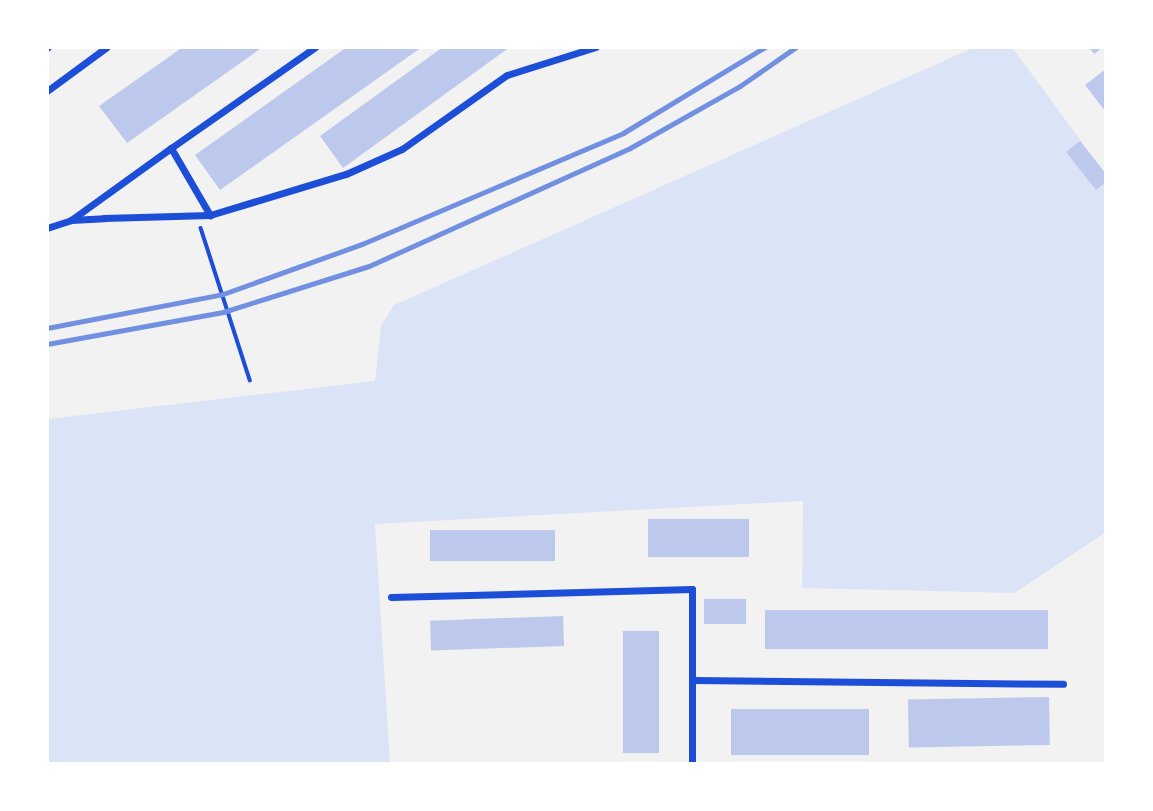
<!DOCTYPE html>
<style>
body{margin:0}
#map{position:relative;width:1153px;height:811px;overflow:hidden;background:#f2f2f2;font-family:Barlow,sans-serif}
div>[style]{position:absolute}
.green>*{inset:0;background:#dbe4f7}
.building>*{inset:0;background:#bdc9ec;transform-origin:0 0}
.path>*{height:3.5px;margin:-1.75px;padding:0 1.75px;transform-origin:1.75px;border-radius:1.75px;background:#1d4ed8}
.minor>*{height:7px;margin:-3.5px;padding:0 3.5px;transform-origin:3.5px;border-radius:3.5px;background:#1d4ed8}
.rail>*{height:5px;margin:-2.5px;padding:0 2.5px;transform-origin:2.5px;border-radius:2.5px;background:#7290e2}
span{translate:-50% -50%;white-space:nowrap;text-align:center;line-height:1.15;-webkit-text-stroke:6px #fff;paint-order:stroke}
.frame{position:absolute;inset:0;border:49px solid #fff;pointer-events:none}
</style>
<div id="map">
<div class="green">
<i style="clip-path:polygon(975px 47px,1012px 47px,1106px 175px,1106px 532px,1015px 593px,802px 588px,803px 501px,375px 524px,390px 764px,47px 764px,47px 419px,375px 381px,381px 326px,394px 305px)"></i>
</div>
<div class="building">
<i style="clip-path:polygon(183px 47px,263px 47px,127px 143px,99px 106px)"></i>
<i style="clip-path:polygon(347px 47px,422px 47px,220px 190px,195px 155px)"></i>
<i style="clip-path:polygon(443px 47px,510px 47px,343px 168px,320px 136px)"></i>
<i style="clip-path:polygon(1089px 47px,1103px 47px,1094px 54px)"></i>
<i style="clip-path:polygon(1106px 69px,1106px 112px,1085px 85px)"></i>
<i style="clip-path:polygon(1080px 141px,1106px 174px,1106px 182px,1096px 190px,1066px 152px)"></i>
<i style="left:749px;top:519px;width:38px;height:101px;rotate:90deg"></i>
<i style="left:555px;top:530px;width:31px;height:125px;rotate:90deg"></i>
<i style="left:704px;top:599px;width:42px;height:25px"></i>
<i style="left:1048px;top:610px;width:39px;height:283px;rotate:90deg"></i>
<i style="left:563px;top:616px;width:30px;height:133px;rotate:88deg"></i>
<i style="left:623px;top:631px;width:36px;height:122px"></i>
<i style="left:1049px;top:697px;width:48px;height:141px;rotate:89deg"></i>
<i style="left:869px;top:709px;width:46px;height:138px;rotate:90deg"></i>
</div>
<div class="path">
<i style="left:201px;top:228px;width:160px;rotate:72.1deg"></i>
</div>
<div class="minor">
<i style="left:47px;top:48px;width:1px;rotate:-45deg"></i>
<i style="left:47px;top:91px;width:74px;rotate:-36.3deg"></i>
<i style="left:171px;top:148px;width:176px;rotate:-35deg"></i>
<i style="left:71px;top:220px;width:123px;rotate:-35.8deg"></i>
<i style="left:171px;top:148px;width:78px;rotate:59.8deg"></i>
<i style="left:47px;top:228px;width:25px;rotate:-18deg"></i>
<i style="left:71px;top:220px;width:33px;rotate:-3deg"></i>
<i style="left:104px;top:218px;width:106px;rotate:-1.6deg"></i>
<i style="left:210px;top:215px;width:142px;rotate:-16.8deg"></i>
<i style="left:346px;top:174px;width:61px;rotate:-24.1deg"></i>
<i style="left:402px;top:149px;width:128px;rotate:-35.2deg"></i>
<i style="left:507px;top:75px;width:93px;rotate:-17.5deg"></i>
<i style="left:391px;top:597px;width:301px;rotate:-1.5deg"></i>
<i style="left:692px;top:589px;width:175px;rotate:90deg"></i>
<i style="left:693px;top:680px;width:370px;rotate:0.6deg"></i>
</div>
<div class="rail">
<i style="left:47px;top:328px;width:179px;rotate:-10.9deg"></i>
<i style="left:223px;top:294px;width:148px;rotate:-19.8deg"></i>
<i style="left:362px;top:244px;width:284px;rotate:-23deg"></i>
<i style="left:623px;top:133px;width:166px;rotate:-31.2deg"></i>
<i style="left:47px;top:344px;width:179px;rotate:-10.3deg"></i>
<i style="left:223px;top:312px;width:153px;rotate:-17.5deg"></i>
<i style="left:369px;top:266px;width:286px;rotate:-24.3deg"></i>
<i style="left:630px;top:148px;width:126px;rotate:-29.4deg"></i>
<i style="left:740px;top:86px;width:68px;rotate:-34.9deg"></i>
</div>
<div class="frame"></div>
</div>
